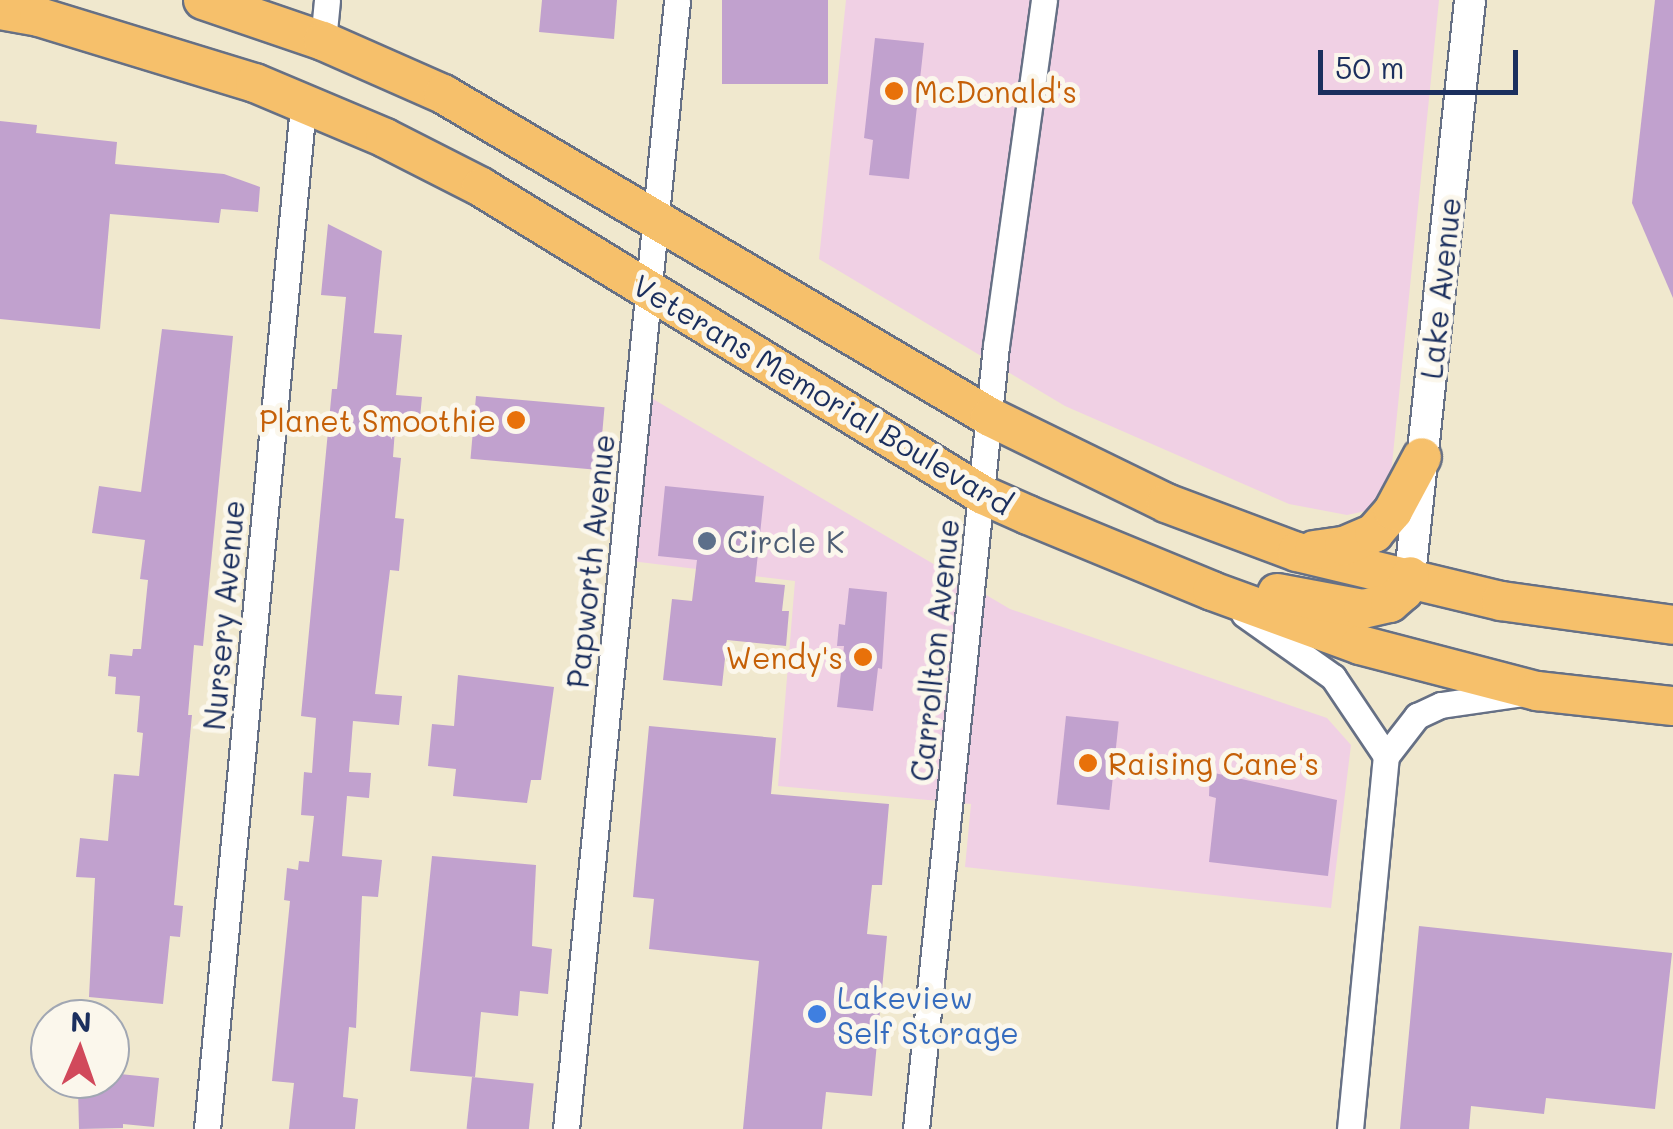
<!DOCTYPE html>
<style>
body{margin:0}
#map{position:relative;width:1673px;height:1129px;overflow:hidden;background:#f0e8ce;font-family:Mali,sans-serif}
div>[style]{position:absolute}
.built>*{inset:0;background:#f0d0e4}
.building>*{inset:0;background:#c1a1ce;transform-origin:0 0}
.roads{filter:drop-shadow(2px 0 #667085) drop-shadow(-2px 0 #667085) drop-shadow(0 2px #667085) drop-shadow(0 -2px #667085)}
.minor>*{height:25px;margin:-12.5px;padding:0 12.5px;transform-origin:12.5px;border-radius:12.5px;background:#fff}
.tertiary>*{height:30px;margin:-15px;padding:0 15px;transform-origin:15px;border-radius:15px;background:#fff}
.primary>*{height:38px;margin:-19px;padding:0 19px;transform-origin:19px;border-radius:19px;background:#f6c06b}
.dots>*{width:28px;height:28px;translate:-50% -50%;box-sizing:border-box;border:5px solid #fbf7ec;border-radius:50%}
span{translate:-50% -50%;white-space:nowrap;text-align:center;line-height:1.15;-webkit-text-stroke:10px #fbf7ec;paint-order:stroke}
.food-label{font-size:30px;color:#c56008}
.left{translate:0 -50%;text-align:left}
.right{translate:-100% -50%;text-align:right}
.street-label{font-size:30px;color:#1b2f5e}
.service-label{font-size:30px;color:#4e5e75}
.shop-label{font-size:30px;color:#366cbe}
.north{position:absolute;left:30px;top:999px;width:100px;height:100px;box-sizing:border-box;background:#fbf7ec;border:2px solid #a1a7b3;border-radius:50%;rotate:2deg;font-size:28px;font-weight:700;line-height:40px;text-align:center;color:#1b2f5e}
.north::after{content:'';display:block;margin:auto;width:35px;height:45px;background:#d1495b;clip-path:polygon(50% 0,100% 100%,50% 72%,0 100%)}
.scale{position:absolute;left:1318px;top:50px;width:200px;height:45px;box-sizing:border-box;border:5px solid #1b2f5e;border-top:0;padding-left:12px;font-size:30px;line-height:35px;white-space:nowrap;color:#1b2f5e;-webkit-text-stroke:8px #fbf7ec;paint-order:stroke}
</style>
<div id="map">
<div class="built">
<i style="clip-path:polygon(846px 0,1439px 0,1390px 484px,1375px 509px,1347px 515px,1289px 504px,1065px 406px,819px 259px)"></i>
<i style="clip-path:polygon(653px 399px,1010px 609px,1327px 718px,1351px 745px,1331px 908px,965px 867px,971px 804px,778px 786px,795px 581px,631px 561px)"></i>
</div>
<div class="building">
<i style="clip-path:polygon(542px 0,617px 0,614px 39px,539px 32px)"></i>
<i style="left:722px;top:0;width:106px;height:84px"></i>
<i style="clip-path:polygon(1655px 0,1673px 0,1673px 298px,1632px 203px)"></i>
<i style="clip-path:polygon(875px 38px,924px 43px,909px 179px,869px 175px,873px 140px,864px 138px)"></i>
<i style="clip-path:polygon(0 121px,37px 125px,36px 133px,117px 142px,115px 164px,224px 174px,260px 187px,258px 212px,221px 209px,219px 223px,110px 214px,100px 329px,0 319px)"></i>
<i style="clip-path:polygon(328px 224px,382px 251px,374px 333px,402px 335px,396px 395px,422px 397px,420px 418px,396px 415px,393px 457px,401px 458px,395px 518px,404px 519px,399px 571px,390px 570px,375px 694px,402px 696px,399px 725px,353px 721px,349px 772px,371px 773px,369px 798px,347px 796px,342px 856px,382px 860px,378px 897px,362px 896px,356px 1028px,349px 1027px,343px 1097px,358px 1099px,355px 1129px,289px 1129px,294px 1083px,272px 1081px,290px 901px,284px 900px,287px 868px,298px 870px,299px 861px,309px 862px,314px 816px,301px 815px,304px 772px,312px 773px,316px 718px,301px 716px,332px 389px,337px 389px,346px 297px,321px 295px)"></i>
<i style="clip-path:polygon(162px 329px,233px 336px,203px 646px,194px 645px,188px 715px,192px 715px,174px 905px,183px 906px,180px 937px,170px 936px,163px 1004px,89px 997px,95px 878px,76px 877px,80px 838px,108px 841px,114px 774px,139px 776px,143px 733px,137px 732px,140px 696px,115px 694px,116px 677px,108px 676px,110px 654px,132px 656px,133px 649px,141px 649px,148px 580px,140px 579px,145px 540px,92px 533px,99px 486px,141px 492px)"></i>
<i style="left:476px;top:396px;width:129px;height:63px;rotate:5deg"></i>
<i style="clip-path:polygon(665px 486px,764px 496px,755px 582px,785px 585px,782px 611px,789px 611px,786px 646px,727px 640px,722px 686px,663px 680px,672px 599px,692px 601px,697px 560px,658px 556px)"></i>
<i style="clip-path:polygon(849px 588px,887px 592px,882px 669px,878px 668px,873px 711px,837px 707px,844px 646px,837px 646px,839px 624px,845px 625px)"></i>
<i style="clip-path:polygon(458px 675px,554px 687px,541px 780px,531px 780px,527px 803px,453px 796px,456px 769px,428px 766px,432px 724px,454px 726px)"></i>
<i style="left:1066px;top:716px;width:53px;height:89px;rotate:6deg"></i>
<i style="clip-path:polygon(649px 726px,776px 738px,771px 794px,889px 804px,882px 885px,872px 885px,867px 934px,887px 936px,872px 1096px,826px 1092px,822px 1129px,743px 1129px,759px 961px,649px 949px,654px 899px,633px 897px)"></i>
<i style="clip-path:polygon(1210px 772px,1337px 800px,1328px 876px,1209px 862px,1216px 798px,1209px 796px)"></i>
<i style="clip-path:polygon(432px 856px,536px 865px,532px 946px,552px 949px,548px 994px,520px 991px,518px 1016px,481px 1012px,475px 1077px,410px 1071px)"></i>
<i style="clip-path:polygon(1419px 926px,1672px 953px,1655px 1109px,1546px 1098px,1544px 1114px,1471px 1106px,1469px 1129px,1400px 1129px)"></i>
<i style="clip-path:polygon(110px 1073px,159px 1078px,154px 1127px,123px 1124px,123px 1128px,79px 1129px,78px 1089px,88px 1090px,89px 1079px,110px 1079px)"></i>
<i style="left:472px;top:1077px;width:62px;height:52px;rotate:6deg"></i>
</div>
<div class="roads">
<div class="minor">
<i style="left:323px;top:41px;width:41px;rotate:-84.4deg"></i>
<i style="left:1244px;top:614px;width:109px;rotate:35.3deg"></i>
<i style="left:1333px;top:677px;width:95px;rotate:56.1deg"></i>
<i style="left:207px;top:1129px;width:1027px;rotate:-84.64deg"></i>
<i style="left:566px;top:1129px;width:1134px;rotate:-84.38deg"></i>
<i style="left:916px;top:1129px;width:787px;rotate:-84.17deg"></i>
<i style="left:996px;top:346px;width:349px;rotate:-82.1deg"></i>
<i style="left:1350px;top:1129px;width:375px;rotate:-84.5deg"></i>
<i style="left:1386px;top:756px;width:51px;rotate:-52.2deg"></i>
<i style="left:1417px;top:716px;width:26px;rotate:-25deg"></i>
<i style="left:1441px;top:705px;width:82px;rotate:-8.4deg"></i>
</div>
<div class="tertiary">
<i style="left:1410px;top:576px;width:579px;rotate:-84.05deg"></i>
</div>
<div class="primary">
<i style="left:203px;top:0;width:127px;rotate:18.9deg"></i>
<i style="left:323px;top:41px;width:131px;rotate:23.8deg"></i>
<i style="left:443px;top:94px;width:635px;rotate:30.56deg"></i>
<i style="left:990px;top:417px;width:196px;rotate:26deg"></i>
<i style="left:1166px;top:503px;width:140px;rotate:20.5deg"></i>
<i style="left:1297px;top:552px;width:210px;rotate:13.5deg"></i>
<i style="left:1501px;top:601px;width:174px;rotate:7.9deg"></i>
<i style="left:0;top:10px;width:40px;rotate:10deg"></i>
<i style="left:39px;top:17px;width:226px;rotate:17deg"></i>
<i style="left:255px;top:83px;width:141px;rotate:22.9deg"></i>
<i style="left:385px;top:138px;width:108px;rotate:27deg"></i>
<i style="left:481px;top:187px;width:589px;rotate:31.53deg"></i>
<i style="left:983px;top:495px;width:49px;rotate:24deg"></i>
<i style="left:1028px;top:515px;width:199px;rotate:22.4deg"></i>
<i style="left:1212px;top:591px;width:158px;rotate:20deg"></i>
<i style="left:1360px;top:645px;width:183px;rotate:14.6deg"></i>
<i style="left:1537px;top:691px;width:137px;rotate:6.3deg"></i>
<i style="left:1314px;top:550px;width:30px;rotate:-8deg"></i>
<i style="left:1344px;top:546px;width:33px;rotate:-23deg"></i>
<i style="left:1374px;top:533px;width:29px;rotate:-49deg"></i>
<i style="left:1393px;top:511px;width:61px;rotate:-61.8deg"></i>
<i style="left:1277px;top:593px;width:87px;rotate:10.5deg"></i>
<i style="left:1363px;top:609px;width:28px;rotate:-13deg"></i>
<i style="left:1390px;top:603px;width:18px;rotate:-41deg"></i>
<i style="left:1404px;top:591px;width:16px;rotate:-68deg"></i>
</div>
</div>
<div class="dots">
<i style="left:894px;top:91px;background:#e8710a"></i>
<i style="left:516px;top:420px;background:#e8710a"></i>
<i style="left:707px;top:541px;background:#5c6f8a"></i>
<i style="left:863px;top:657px;background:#e8710a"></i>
<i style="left:1088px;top:763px;background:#e8710a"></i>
<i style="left:817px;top:1014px;background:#3f7fe0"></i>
</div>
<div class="food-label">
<span class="left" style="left:914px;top:91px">McDonald's</span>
<span class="right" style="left:496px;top:420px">Planet Smoothie</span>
<span class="right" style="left:843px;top:657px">Wendy's</span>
<span class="left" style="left:1108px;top:763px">Raising Cane's</span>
</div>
<div class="street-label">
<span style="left:1440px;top:288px;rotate:-84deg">Lake Avenue</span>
<span style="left:823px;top:394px;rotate:31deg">Veterans Memorial Boulevard</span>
<span style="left:590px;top:561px;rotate:-84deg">Papworth Avenue</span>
<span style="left:223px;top:615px;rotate:-85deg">Nursery Avenue</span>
<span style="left:934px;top:650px;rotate:-84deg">Carrollton Avenue</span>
</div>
<div class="service-label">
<span class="left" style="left:727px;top:541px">Circle K</span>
</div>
<div class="shop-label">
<span class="left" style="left:837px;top:1014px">Lakeview<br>Self Storage</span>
</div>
<div class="north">N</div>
<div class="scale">50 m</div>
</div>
